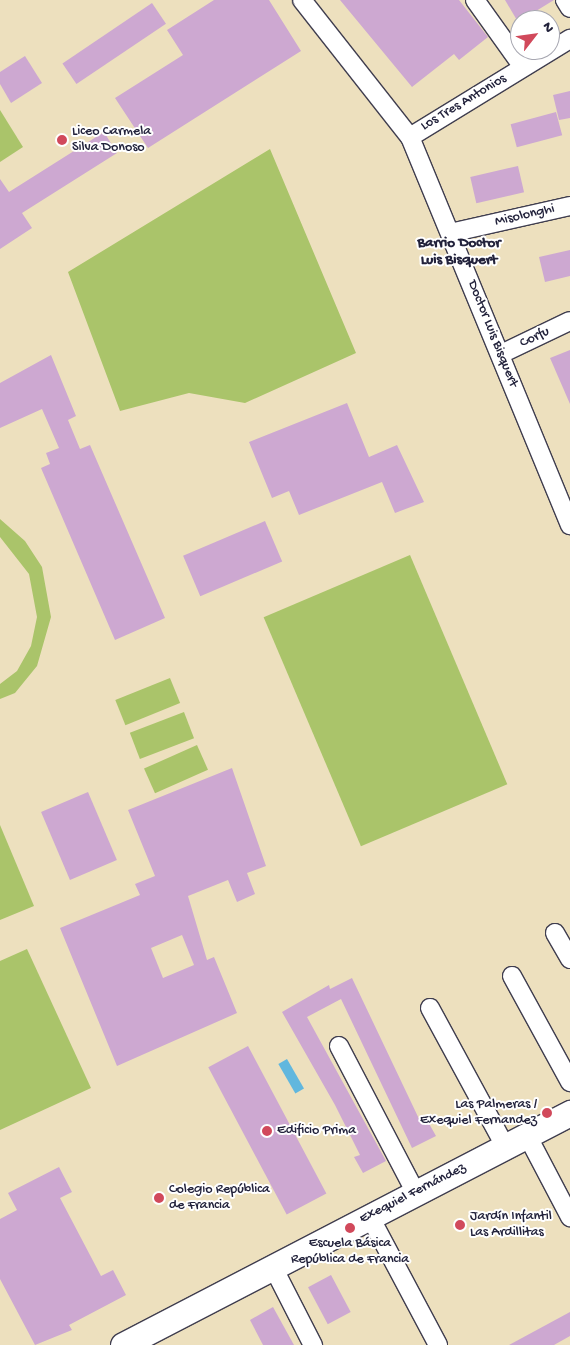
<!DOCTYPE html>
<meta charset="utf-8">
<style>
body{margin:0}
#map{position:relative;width:570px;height:1345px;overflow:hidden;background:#ede0be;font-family:"Gochi Hand",sans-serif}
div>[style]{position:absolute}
.green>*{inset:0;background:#aac46a;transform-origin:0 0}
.water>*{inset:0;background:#61b7de;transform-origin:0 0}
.building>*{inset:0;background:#cda8d1;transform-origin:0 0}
.roads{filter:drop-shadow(1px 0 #403e4f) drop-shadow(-1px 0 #403e4f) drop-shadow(0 1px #403e4f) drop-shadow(0 -1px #403e4f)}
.street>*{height:18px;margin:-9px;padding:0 9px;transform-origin:9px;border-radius:9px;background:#fff}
.secondary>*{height:25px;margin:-12.5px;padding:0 12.5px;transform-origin:12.5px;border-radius:12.5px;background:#fff}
.dots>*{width:14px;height:14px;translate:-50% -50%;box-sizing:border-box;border:2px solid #fff;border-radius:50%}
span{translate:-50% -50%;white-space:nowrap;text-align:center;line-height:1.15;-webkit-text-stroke:4px #fff;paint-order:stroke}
.street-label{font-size:14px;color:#22223b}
.poi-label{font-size:14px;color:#22223b}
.left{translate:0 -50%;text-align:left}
.right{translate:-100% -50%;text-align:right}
.neighbourhood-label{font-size:15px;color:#22223b;font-weight:700}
.north{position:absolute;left:510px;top:10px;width:50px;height:50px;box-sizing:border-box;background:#fff;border:1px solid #a7a7b1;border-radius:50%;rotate:60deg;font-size:14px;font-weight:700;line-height:20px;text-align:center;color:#22223b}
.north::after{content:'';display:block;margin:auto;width:18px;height:22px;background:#d1495b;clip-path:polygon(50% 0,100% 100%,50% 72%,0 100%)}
</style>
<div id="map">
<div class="green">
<i style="clip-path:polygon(0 110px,23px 147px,0 162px)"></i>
<i style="clip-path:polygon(270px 149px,356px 353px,245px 403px,189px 393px,120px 411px,68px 272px)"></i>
<i style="clip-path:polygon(0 519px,25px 541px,42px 567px,51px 617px,37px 666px,15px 693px,0 699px,0 684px,17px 671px,31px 646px,37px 617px,29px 574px,0 537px)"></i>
<i style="left:410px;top:555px;width:249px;height:159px;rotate:67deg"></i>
<i style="left:170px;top:678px;width:27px;height:59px;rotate:68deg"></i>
<i style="left:184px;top:712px;width:28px;height:58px;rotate:69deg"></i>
<i style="left:197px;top:745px;width:27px;height:58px;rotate:66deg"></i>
<i style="clip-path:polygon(0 825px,34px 906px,0 920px)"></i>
<i style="clip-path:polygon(27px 949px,91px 1088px,0 1130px,0 961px)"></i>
</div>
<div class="water">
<i style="left:287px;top:1059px;width:34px;height:10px;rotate:60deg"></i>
</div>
<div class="building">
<i style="clip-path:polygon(214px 0,269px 0,301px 51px,148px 148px,115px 98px,183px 55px,167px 30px)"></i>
<i style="clip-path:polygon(340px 0,459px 0,488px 37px,459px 60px,454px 54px,412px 87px)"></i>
<i style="clip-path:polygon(505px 0,554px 0,518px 22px)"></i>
<i style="left:152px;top:3px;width:25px;height:108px;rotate:56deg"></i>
<i style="clip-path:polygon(25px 56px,42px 83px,11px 103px,0 84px,0 72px)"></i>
<i style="clip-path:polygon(570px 91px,570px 118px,559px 120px,553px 95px)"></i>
<i style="left:556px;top:112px;width:24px;height:47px;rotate:75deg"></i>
<i style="clip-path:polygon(104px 132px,117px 153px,22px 213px,32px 228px,0 249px,0 179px,9px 192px)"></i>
<i style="left:518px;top:166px;width:27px;height:49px;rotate:77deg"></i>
<i style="clip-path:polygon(570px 250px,570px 276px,545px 282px,539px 257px)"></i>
<i style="clip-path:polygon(570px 350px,570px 404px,550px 358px)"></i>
<i style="clip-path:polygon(51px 355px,76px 416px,68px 420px,80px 449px,90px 445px,165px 618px,115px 640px,41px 468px,50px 464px,46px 453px,59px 448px,42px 409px,0 428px,0 383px)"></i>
<i style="clip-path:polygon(347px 403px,369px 457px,397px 445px,424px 502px,395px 513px,382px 482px,299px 515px,289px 491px,272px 498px,249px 442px)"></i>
<i style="left:265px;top:521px;width:44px;height:89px;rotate:67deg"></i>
<i style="clip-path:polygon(evenodd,232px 768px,266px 866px,247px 873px,255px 894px,237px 902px,228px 880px,188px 896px,207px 960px,214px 957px,237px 1013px,117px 1066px,60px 928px,140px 895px,135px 884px,155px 876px,128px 810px,232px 768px,182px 935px,194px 965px,163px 978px,151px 948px,182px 935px)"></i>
<i style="left:88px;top:792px;width:74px;height:51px;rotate:67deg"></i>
<i style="clip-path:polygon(352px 978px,421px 1123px,427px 1120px,436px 1136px,412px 1148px,341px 999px,307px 1017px,386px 1161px,363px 1173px,354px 1157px,360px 1155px,335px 1105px,282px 1012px,329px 985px,330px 989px)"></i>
<i style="left:248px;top:1046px;width:167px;height:45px;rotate:62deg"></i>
<i style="clip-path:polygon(59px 1167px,72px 1192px,60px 1198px,101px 1276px,113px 1270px,126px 1295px,69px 1325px,72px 1330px,35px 1345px,0 1279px,0 1219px,17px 1210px,8px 1193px)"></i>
<i style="left:331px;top:1275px;width:42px;height:26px;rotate:62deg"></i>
<i style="clip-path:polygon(273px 1307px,294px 1345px,263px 1345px,250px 1320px)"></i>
<i style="clip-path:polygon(570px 1312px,570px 1336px,554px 1345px,509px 1345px)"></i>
</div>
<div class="roads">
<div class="street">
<i style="left:302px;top:0;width:174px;rotate:51.8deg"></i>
<i style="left:410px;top:137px;width:420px;rotate:67.6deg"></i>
<i style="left:475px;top:0;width:82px;rotate:54.4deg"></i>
<i style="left:565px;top:0;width:9px;rotate:58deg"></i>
<i style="left:410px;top:137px;width:188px;rotate:-31.5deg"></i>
<i style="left:450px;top:233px;width:123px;rotate:-12.7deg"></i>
<i style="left:501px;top:354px;width:76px;rotate:-25.6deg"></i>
<i style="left:555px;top:933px;width:30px;rotate:60deg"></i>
<i style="left:512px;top:976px;width:121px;rotate:61.3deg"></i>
<i style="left:430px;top:1008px;width:157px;rotate:61.5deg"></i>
<i style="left:339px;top:1046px;width:166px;rotate:62.4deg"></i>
<i style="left:527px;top:1135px;width:93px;rotate:62.3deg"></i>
<i style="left:370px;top:1217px;width:145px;rotate:62deg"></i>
<i style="left:273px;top:1267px;width:88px;rotate:62.9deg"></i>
</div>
<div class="secondary">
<i style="left:123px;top:1345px;width:504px;rotate:-27.43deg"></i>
</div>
</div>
<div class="dots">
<i style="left:62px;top:140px;background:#d1495b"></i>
<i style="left:547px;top:1113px;background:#d1495b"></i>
<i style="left:267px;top:1131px;background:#d1495b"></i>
<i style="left:159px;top:1198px;background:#d1495b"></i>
<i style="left:460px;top:1225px;background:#d1495b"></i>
<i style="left:350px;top:1228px;background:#d1495b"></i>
</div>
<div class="street-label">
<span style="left:464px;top:103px;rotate:-31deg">Los Tres Antonios</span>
<span style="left:525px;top:216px;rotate:-13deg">Misolonghi</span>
<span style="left:492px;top:334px;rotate:68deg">Doctor Luis Bisquert</span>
<span style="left:535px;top:338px;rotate:-26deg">Corfu</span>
<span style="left:413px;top:1194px;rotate:-27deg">Exequiel Fernández</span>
</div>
<div class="poi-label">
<span class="left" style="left:72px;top:140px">Liceo Carmela<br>Silva Donoso</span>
<span class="right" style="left:537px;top:1113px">Las Palmeras /<br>Exequiel Fernandez</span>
<span class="left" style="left:277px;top:1131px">Edificio Prima</span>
<span class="left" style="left:169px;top:1198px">Colegio República<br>de Francia</span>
<span class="left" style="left:470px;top:1225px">Jardín Infantil<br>Las Ardillitas</span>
<span style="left:350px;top:1252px">Escuela Básica<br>República de Francia</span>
</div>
<div class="neighbourhood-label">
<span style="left:459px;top:252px">Barrio Doctor<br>Luis Bisquert</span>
</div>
<div class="north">N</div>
</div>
